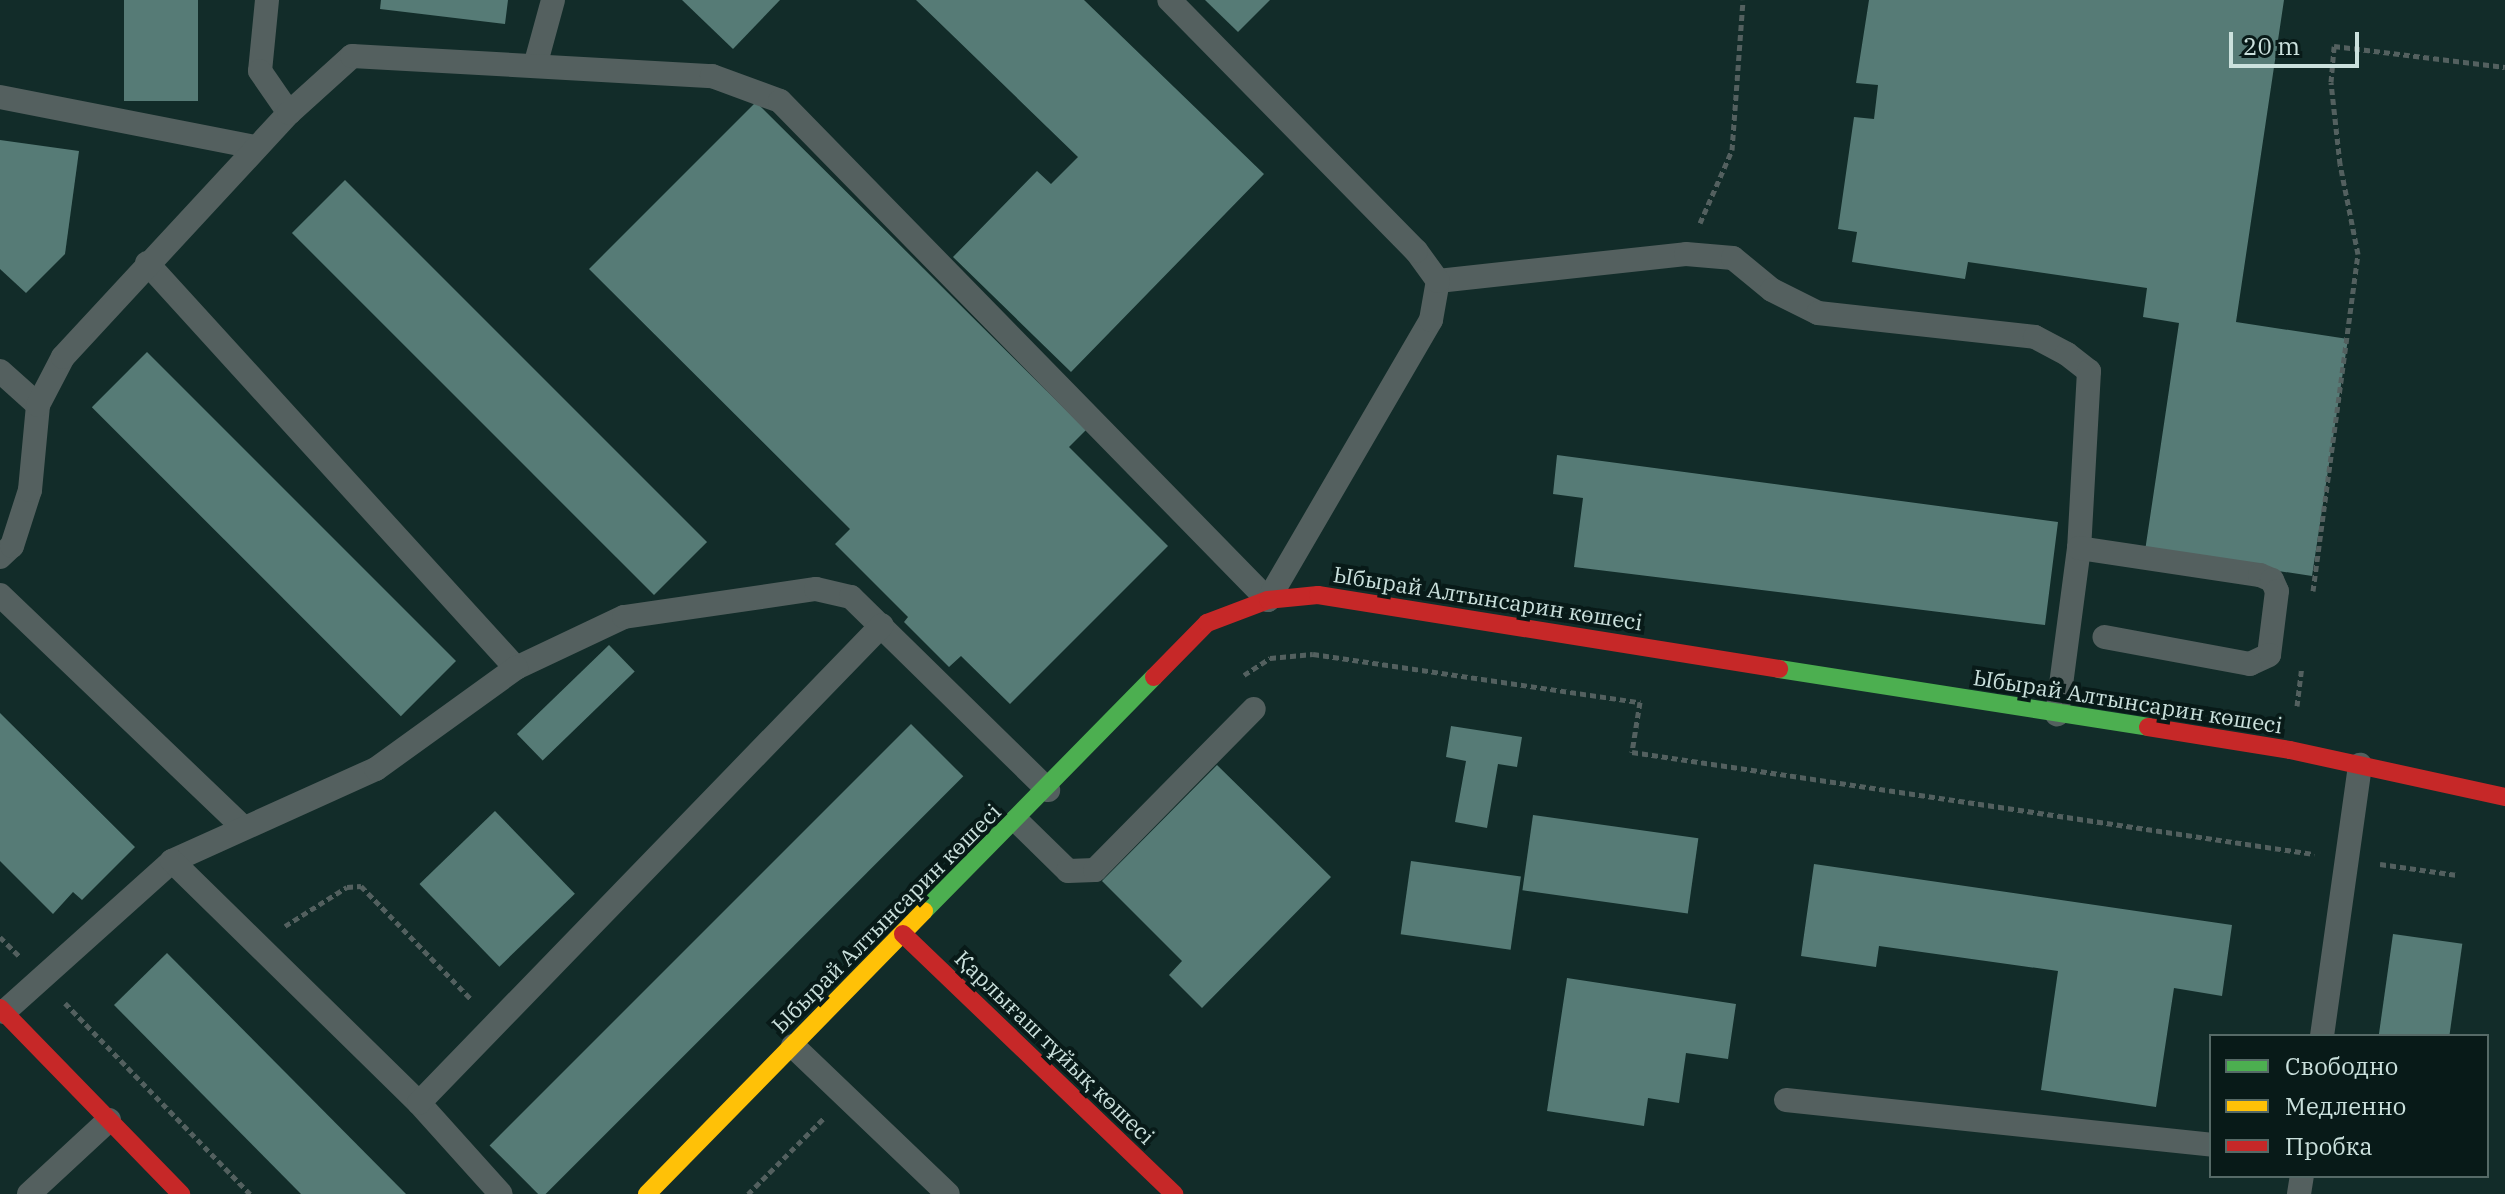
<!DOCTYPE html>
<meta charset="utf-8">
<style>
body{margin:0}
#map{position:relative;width:2505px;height:1194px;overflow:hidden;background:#122c29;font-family:"IBM Plex Serif",serif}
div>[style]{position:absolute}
.building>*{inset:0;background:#567b76;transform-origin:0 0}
.path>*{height:5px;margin-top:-2.5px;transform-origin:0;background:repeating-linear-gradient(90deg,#53605f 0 6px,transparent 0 10px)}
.lane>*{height:24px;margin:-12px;padding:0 12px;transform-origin:12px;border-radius:12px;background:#54605f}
.fast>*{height:18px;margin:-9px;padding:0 9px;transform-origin:9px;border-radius:9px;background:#4caf50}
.slow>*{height:18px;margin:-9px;padding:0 9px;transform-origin:9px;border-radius:9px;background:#ffc107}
.jam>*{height:18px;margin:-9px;padding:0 9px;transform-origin:9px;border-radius:9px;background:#c62828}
span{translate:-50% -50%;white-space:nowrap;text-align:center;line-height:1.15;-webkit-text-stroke:8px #081a18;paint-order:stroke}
.street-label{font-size:22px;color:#cbe1dd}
.legend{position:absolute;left:2209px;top:1034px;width:280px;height:144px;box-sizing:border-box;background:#081a18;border:2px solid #566a67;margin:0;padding:10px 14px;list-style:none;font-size:24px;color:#cbe1dd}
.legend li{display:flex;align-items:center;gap:16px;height:40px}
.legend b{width:40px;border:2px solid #566a67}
.scale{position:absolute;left:2229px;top:32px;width:130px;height:36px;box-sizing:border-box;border:4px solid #cbe1dd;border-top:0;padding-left:10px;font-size:24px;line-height:28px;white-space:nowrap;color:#cbe1dd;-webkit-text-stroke:6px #081a18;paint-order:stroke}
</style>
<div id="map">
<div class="building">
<i style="left:124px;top:0;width:74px;height:101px"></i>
<i style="clip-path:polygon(381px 0,508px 0,505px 24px,380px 9px)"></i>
<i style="clip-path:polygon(682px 0,780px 0,733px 49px)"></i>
<i style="clip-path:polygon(916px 0,1084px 0,1264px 174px,1071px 372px,953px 257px,1037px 171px,1051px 184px,1078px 157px)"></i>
<i style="clip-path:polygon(1205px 0,1270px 0,1238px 32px)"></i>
<i style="clip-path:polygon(1869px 0,2284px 0,2236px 322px,2348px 339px,2312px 576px,2145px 551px,2179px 323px,2143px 317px,2147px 288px,1968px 262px,1965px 279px,1852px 262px,1857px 232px,1838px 229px,1854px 117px,1874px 119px,1878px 85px,1856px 83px)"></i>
<i style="clip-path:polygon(756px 102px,1086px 430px,1069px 447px,1168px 546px,1010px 704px,961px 656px,949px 667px,904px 622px,908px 617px,835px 544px,850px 529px,589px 269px)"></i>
<i style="clip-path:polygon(0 140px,79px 151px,65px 254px,26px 293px,0 269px)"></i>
<i style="left:345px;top:180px;width:512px;height:75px;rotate:45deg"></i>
<i style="left:147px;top:352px;width:437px;height:78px;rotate:45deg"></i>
<i style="clip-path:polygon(1557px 455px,2058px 522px,2045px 625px,1574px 567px,1583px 498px,1553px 494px)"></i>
<i style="left:609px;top:645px;width:37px;height:128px;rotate:46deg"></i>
<i style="clip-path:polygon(0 713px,135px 847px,82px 900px,73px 892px,53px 914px,0 861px)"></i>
<i style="left:911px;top:724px;width:74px;height:596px;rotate:45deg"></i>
<i style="clip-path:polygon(1451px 726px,1522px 737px,1517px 767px,1498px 764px,1487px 828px,1455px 822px,1466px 761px,1446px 757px)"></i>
<i style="clip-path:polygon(1217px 765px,1331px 877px,1202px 1008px,1169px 975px,1182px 961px,1102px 881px)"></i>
<i style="left:495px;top:811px;width:115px;height:105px;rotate:46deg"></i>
<i style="left:1533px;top:815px;width:167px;height:76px;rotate:8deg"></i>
<i style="left:1411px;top:861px;width:111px;height:74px;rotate:8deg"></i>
<i style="clip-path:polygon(1814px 864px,2232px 925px,2222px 996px,2174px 988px,2156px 1107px,2041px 1090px,2058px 971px,1879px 946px,1876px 967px,1801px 956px)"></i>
<i style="left:2393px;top:934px;width:70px;height:103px;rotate:8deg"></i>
<i style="clip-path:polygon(167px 953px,406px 1194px,301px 1194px,114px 1005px)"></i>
<i style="clip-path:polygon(1567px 978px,1736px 1004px,1728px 1059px,1686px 1053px,1679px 1103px,1648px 1098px,1644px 1126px,1547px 1111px)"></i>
</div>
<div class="path">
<i style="left:1700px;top:223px;width:80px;rotate:-66.3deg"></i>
<i style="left:1732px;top:150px;width:150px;rotate:-85.8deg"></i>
<i style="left:2313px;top:591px;width:340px;rotate:-82.4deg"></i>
<i style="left:2358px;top:254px;width:92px;rotate:-101.3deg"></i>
<i style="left:2340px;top:164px;width:82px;rotate:-96.3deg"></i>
<i style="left:2331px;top:82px;width:36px;rotate:-85deg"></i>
<i style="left:2334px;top:46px;width:172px;rotate:7deg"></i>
<i style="left:1244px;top:675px;width:31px;rotate:-33deg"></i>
<i style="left:1270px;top:658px;width:43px;rotate:-5.3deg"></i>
<i style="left:1313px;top:654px;width:331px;rotate:8.4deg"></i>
<i style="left:1640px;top:702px;width:51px;rotate:99.1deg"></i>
<i style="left:1632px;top:752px;width:690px;rotate:8.51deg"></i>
<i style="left:2297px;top:706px;width:38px;rotate:-83deg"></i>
<i style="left:2380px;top:864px;width:78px;rotate:8.1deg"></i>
<i style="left:285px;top:926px;width:73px;rotate:-32.2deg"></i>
<i style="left:347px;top:887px;width:14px;rotate:-4deg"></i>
<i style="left:361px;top:886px;width:158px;rotate:45.8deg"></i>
<i style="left:0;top:937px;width:27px;rotate:45deg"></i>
<i style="left:65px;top:1003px;width:266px;rotate:45.9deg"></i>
<i style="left:748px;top:1194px;width:107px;rotate:-45deg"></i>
</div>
<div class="lane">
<i style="left:267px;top:0;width:71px;rotate:95.6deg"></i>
<i style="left:260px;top:71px;width:51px;rotate:55.4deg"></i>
<i style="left:535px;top:66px;width:68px;rotate:-74.7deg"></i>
<i style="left:0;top:97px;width:261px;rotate:11.1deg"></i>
<i style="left:147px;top:263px;width:548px;rotate:47.66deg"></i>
<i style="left:516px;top:668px;width:119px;rotate:-25.3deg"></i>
<i style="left:624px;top:617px;width:194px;rotate:-8.3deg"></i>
<i style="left:816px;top:589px;width:36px;rotate:13deg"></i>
<i style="left:851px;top:597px;width:276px;rotate:44.4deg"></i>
<i style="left:1438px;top:281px;width:249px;rotate:-6.2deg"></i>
<i style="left:1686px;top:254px;width:47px;rotate:4.9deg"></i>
<i style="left:1733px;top:258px;width:50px;rotate:39.4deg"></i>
<i style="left:1772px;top:290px;width:51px;rotate:26.6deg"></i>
<i style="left:1818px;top:313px;width:218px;rotate:6.3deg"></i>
<i style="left:2035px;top:337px;width:36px;rotate:28deg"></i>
<i style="left:2067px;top:354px;width:28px;rotate:38deg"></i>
<i style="left:2089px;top:371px;width:177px;rotate:93.2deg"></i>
<i style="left:2079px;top:548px;width:168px;rotate:97.5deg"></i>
<i style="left:0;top:371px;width:51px;rotate:41.8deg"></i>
<i style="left:2079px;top:548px;width:183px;rotate:8.5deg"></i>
<i style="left:2260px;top:575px;width:13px;rotate:23deg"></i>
<i style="left:2272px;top:580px;width:12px;rotate:66deg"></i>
<i style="left:2277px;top:591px;width:64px;rotate:97.1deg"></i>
<i style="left:2269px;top:655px;width:21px;rotate:155deg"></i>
<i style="left:2250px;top:664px;width:148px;rotate:-169.5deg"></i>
<i style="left:0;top:557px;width:16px;rotate:-43deg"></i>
<i style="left:12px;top:546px;width:59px;rotate:-72.2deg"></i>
<i style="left:30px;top:490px;width:85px;rotate:-84.6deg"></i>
<i style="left:38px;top:405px;width:54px;rotate:-62.5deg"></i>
<i style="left:63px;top:357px;width:333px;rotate:-47.2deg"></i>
<i style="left:289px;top:113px;width:85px;rotate:-42.1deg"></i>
<i style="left:352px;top:56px;width:361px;rotate:3.2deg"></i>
<i style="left:712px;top:76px;width:72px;rotate:20.2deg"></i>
<i style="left:780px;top:101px;width:698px;rotate:45.64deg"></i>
<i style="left:1268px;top:600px;width:324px;rotate:-59.8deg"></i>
<i style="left:1431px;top:320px;width:40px;rotate:-80deg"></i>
<i style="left:1438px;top:281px;width:37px;rotate:-126deg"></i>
<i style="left:1416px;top:251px;width:352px;rotate:-134.5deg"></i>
<i style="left:0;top:595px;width:337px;rotate:43.7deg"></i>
<i style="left:1017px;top:821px;width:71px;rotate:44.4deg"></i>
<i style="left:1068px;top:871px;width:27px;rotate:-2deg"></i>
<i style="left:1095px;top:870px;width:226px;rotate:-45.4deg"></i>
<i style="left:172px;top:861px;width:224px;rotate:-24.3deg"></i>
<i style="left:376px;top:769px;width:173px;rotate:-35.8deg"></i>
<i style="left:4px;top:1012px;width:226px;rotate:-41.9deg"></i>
<i style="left:172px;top:861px;width:346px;rotate:44.4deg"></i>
<i style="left:419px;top:1103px;width:122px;rotate:48deg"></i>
<i style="left:2322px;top:1036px;width:274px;rotate:-82deg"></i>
<i style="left:793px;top:1046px;width:214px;rotate:43.7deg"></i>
<i style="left:1786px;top:1100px;width:427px;rotate:6deg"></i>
<i style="left:419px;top:1103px;width:665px;rotate:-45.91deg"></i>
<i style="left:29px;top:1194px;width:109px;rotate:-42.8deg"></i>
<i style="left:2299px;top:1194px;width:18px;rotate:-81deg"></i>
</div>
<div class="fast">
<i style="left:1779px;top:669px;width:374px;rotate:8.9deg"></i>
<i style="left:924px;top:911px;width:328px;rotate:-45.5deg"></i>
</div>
<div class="slow">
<i style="left:647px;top:1194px;width:396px;rotate:-45.6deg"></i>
</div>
<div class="jam">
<i style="left:1154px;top:677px;width:76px;rotate:-45.5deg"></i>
<i style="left:1207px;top:623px;width:65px;rotate:-20.7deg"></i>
<i style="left:1268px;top:600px;width:50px;rotate:-5.7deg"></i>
<i style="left:1318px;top:595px;width:467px;rotate:9.1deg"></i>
<i style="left:2148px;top:727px;width:144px;rotate:9.2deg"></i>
<i style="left:2290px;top:750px;width:220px;rotate:12.3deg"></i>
<i style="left:903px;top:934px;width:376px;rotate:43.8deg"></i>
<i style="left:0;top:1008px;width:260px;rotate:45.8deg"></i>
</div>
<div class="street-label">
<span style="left:1488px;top:598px;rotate:9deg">Ыбырай Алтынсарин көшесі</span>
<span style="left:2128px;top:701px;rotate:9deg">Ыбырай Алтынсарин көшесі</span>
<span style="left:886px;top:918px;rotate:-45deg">Ыбырай Алтынсарин көшесі</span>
<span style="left:1055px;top:1047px;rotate:44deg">Қарлығаш тұйық көшесі</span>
</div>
<ul class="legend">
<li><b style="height:10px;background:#4caf50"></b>Свободно</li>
<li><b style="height:10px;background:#ffc107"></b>Медленно</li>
<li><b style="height:10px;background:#c62828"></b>Пробка</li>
</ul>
<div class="scale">20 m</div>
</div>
